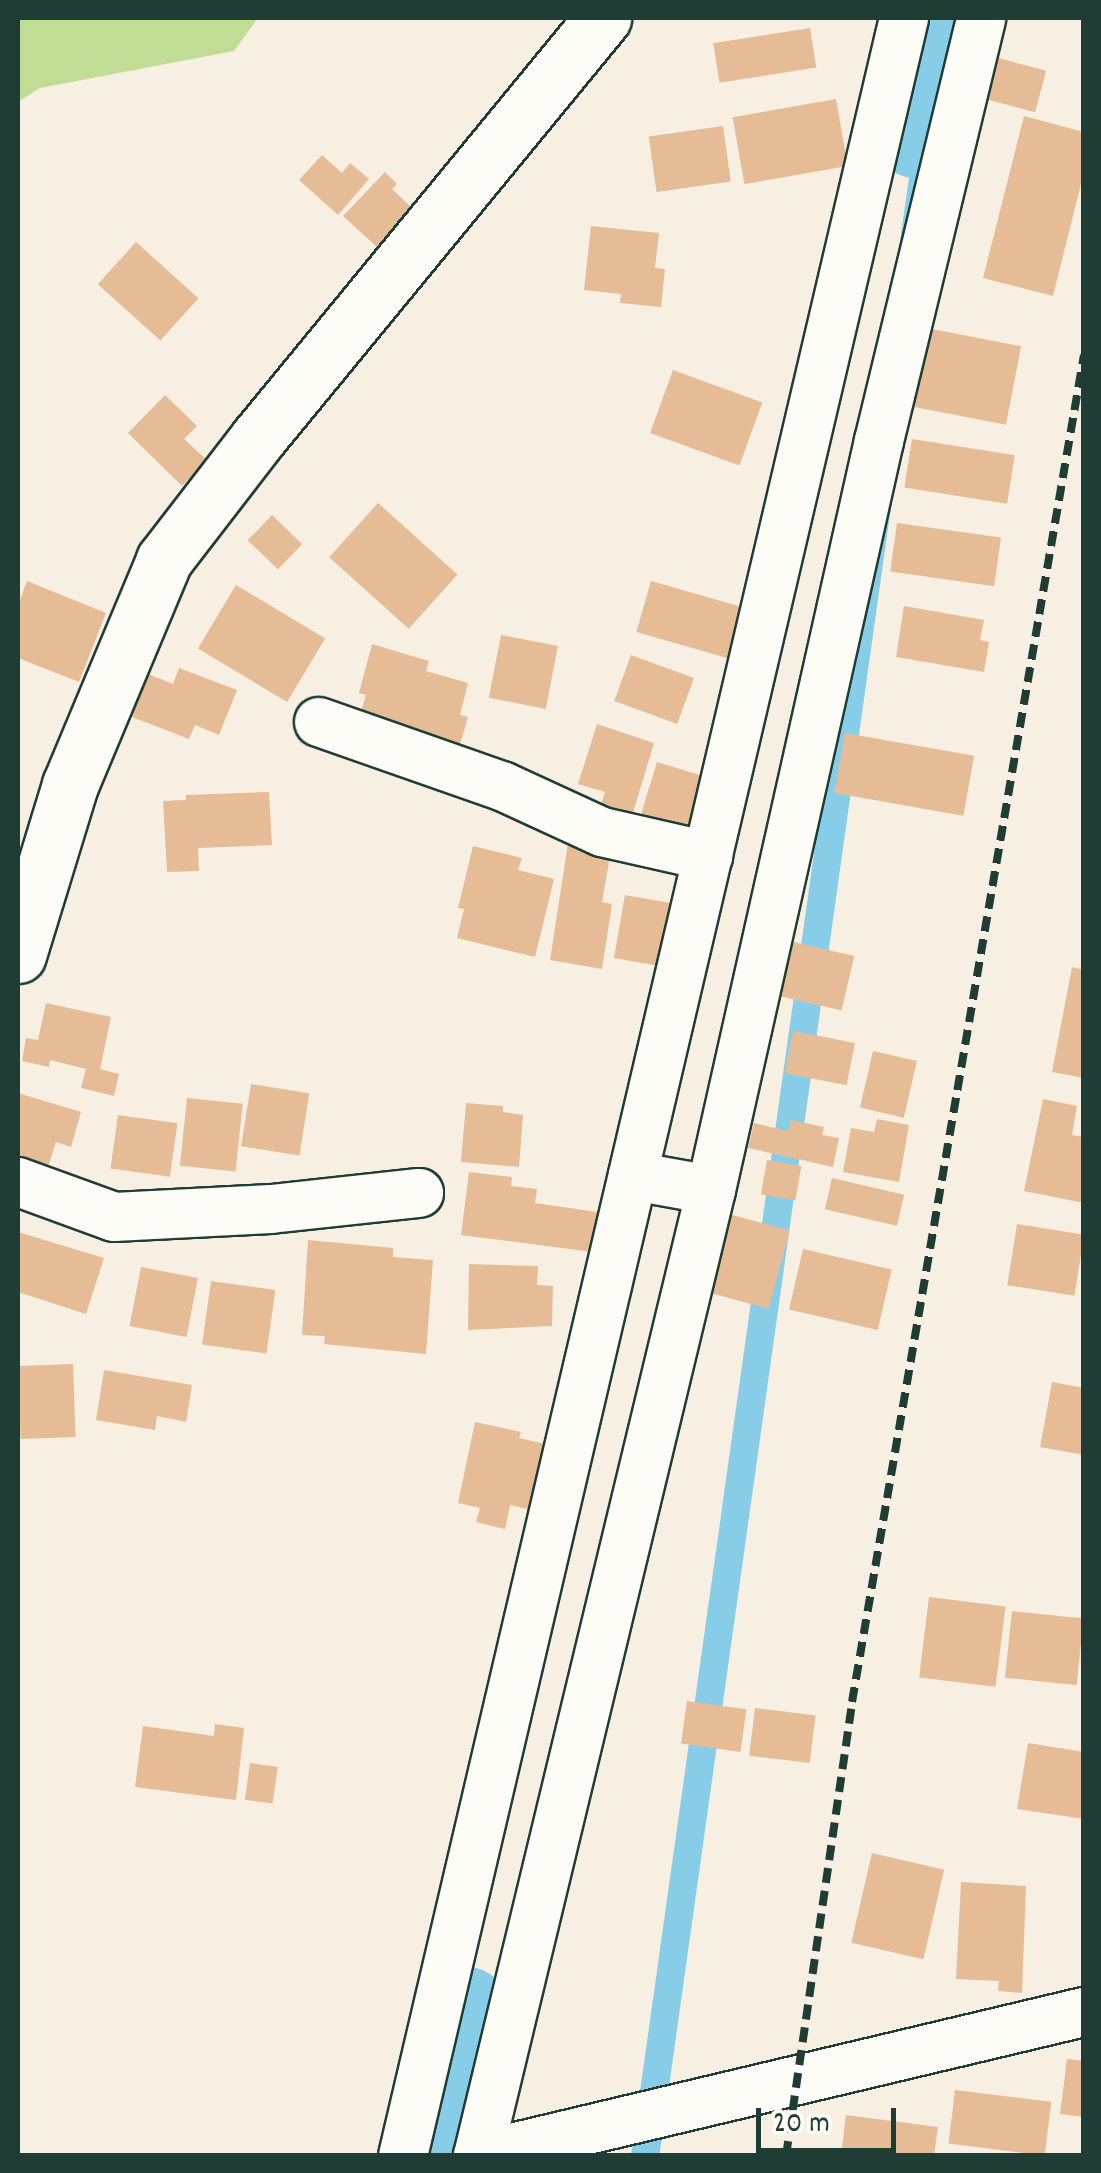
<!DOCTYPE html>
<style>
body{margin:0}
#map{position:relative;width:1101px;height:2173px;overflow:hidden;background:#f8efe3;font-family:Dekko,sans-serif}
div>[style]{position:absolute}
.green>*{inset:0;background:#c1dd95}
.water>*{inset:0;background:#87cde8;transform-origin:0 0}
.river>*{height:82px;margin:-41px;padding:0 41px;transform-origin:41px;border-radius:41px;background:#87cde8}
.building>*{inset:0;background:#e5bc95;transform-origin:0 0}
.roads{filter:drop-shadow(2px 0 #1f3d34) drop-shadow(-2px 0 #1f3d34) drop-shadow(0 2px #1f3d34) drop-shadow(0 -2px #1f3d34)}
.street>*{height:48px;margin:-24px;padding:0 24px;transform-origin:24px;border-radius:24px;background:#fdfcf7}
.secondary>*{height:55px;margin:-27.5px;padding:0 27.5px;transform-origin:27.5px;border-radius:27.5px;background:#fdfcf7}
.rail>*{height:8px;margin-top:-4px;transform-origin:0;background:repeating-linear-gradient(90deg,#1f3d34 0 15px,transparent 0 23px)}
span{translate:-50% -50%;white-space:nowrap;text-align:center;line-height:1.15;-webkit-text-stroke:8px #fdfcf7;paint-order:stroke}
.frame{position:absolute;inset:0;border:20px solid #1f3d34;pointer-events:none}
.scale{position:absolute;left:756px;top:2108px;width:140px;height:45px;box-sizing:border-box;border:5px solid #1f3d34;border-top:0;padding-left:12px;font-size:30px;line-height:35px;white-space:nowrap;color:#1f3d34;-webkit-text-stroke:8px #fdfcf7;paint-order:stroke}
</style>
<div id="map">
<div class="green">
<i style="clip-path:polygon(18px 18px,258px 18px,234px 51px,40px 88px,18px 102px)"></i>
</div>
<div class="water">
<i style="left:930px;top:28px;width:28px;height:2154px;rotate:8deg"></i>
</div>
<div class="river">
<i style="left:915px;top:137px;width:122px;rotate:-77.2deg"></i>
<i style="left:437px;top:2156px;width:151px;rotate:-78.5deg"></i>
</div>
<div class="building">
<i style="left:810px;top:28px;width:40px;height:98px;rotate:81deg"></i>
<i style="left:995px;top:57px;width:53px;height:43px;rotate:15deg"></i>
<i style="left:836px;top:99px;width:68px;height:105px;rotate:80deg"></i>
<i style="clip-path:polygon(1024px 116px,1084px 132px,1084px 172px,1053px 296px,983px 278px)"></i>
<i style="left:723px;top:126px;width:56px;height:75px;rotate:82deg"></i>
<i style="clip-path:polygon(322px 155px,342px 173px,350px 163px,369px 179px,338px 215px,299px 180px)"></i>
<i style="clip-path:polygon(385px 172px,397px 184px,392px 189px,414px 210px,378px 248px,343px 216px)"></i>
<i style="clip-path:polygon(591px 226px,659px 233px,655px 268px,665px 269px,661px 307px,620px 303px,621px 294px,584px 290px)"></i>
<i style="left:136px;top:242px;width:84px;height:57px;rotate:42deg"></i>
<i style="left:922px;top:327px;width:101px;height:80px;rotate:11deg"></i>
<i style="left:673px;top:370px;width:95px;height:67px;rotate:20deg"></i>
<i style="clip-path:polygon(165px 395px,197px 426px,184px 439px,207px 460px,182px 486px,128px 433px)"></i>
<i style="left:912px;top:439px;width:104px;height:49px;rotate:9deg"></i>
<i style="left:378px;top:503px;width:107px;height:73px;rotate:42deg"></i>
<i style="left:272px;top:515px;width:42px;height:35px;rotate:44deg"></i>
<i style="left:897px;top:523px;width:105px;height:49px;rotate:8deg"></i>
<i style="clip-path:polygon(27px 581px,106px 613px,79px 682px,18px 658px,18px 605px)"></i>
<i style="left:651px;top:581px;width:98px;height:53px;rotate:16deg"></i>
<i style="left:236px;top:585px;width:104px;height:74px;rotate:31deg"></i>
<i style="clip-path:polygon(904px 606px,984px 620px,980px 640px,989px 642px,984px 672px,896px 657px)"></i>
<i style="left:501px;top:635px;width:58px;height:64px;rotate:11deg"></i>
<i style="clip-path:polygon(372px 644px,429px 661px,426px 671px,468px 683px,460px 715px,468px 717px,456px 758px,356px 729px,366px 695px,359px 693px)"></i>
<i style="left:631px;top:655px;width:67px;height:49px;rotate:20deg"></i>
<i style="clip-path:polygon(179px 668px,237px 690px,219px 735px,195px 725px,189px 739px,132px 717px,148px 674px,173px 684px)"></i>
<i style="clip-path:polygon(597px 724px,654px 743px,629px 826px,598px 816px,605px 792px,578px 784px)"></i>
<i style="left:845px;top:733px;width:131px;height:61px;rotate:10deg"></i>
<i style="left:657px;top:762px;width:55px;height:69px;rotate:17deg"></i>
<i style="clip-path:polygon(269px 792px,272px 845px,198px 848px,199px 871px,167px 872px,163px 801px,186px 800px,186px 795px)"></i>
<i style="clip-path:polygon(568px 843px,611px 850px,602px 902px,612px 904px,602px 969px,550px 960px)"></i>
<i style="clip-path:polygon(473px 846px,522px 858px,518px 870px,554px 879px,535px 957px,457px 938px,464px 909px,458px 908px)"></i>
<i style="left:625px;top:895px;width:52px;height:64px;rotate:10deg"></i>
<i style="left:785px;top:940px;width:71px;height:56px;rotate:13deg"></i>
<i style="clip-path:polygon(1072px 967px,1084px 970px,1084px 1078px,1052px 1072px)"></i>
<i style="clip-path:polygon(46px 1003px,111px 1017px,100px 1069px,119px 1074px,114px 1096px,81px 1088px,86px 1069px,50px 1060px,49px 1067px,22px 1061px,26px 1038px,38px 1040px)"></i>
<i style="left:793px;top:1031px;width:63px;height:43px;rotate:11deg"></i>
<i style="left:873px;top:1051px;width:45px;height:58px;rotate:13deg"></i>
<i style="left:251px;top:1084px;width:59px;height:63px;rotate:9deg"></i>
<i style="clip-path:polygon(18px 1093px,81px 1112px,71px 1147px,56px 1142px,48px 1167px,18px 1158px)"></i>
<i style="left:187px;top:1098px;width:56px;height:68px;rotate:6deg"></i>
<i style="clip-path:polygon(1043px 1099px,1077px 1106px,1072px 1135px,1084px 1137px,1084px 1203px,1024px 1191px)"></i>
<i style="clip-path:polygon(466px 1103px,503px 1106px,503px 1112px,523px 1115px,519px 1167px,461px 1162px)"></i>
<i style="left:118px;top:1115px;width:60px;height:54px;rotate:8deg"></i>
<i style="clip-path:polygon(877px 1119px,909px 1125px,899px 1182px,843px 1172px,851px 1128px,874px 1132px)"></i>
<i style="clip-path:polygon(791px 1120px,824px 1127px,822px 1135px,839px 1138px,833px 1167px,748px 1148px,754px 1123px,788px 1131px)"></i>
<i style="left:767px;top:1160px;width:35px;height:35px;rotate:10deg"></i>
<i style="clip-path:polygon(469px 1172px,512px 1177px,511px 1186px,537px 1189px,535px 1203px,597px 1212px,592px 1252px,461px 1235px)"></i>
<i style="left:832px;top:1178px;width:74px;height:32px;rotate:13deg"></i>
<i style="left:721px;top:1212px;width:71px;height:81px;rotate:15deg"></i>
<i style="left:1017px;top:1224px;width:68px;height:62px;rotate:9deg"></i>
<i style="clip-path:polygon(18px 1232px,104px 1258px,86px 1314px,18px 1292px)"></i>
<i style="clip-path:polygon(308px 1240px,393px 1248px,393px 1257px,433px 1260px,426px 1354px,324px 1344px,325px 1336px,302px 1335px)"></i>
<i style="left:803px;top:1249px;width:91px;height:62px;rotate:13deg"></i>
<i style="clip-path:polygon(469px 1264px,538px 1266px,537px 1285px,553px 1286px,552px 1326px,468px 1330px)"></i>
<i style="left:141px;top:1267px;width:58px;height:60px;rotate:11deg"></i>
<i style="left:211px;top:1281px;width:65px;height:64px;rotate:8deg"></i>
<i style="left:73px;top:1364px;width:73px;height:55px;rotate:88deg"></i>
<i style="clip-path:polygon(104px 1370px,192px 1385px,186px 1422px,157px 1416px,155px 1430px,96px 1420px)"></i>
<i style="clip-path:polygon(1052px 1382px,1084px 1388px,1084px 1455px,1040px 1447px)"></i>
<i style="clip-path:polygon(475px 1422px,521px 1432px,519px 1438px,554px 1446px,540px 1512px,510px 1505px,505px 1529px,476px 1522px,480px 1508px,458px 1503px)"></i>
<i style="left:929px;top:1597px;width:77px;height:81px;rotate:7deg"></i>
<i style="left:1012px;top:1611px;width:72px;height:67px;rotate:6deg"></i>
<i style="left:687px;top:1701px;width:60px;height:43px;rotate:8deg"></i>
<i style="left:755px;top:1708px;width:61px;height:48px;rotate:7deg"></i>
<i style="clip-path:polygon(215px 1724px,244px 1728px,236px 1800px,135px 1787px,143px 1726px,214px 1736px)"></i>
<i style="clip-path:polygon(1028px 1743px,1084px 1752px,1084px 1819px,1017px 1809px)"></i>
<i style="left:250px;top:1763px;width:28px;height:37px;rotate:8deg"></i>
<i style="left:872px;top:1853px;width:74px;height:92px;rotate:13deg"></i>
<i style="clip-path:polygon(961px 1882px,1026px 1886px,1022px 1993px,998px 1991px,999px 1981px,956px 1979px)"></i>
<i style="clip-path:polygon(1067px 2059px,1084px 2061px,1084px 2117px,1060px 2114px)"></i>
<i style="left:955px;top:2090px;width:97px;height:54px;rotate:7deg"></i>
<i style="clip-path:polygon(846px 2115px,938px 2127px,934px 2156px,841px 2156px)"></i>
</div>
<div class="roads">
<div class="street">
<i style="left:319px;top:722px;width:194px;rotate:19.3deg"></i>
<i style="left:502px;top:786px;width:110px;rotate:24.7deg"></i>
<i style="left:602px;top:832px;width:109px;rotate:12.8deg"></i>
<i style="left:633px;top:1176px;width:79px;rotate:10.2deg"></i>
<i style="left:18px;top:1182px;width:102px;rotate:20deg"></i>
<i style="left:114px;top:1217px;width:157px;rotate:-2.9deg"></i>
<i style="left:271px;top:1209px;width:149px;rotate:-6.2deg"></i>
<i style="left:403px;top:2156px;width:2196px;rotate:-76.81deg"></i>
<i style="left:478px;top:2156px;width:994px;rotate:-76.44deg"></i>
<i style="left:711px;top:1190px;width:768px;rotate:-77.36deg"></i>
<i style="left:879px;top:441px;width:435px;rotate:-76.4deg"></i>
<i style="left:478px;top:2156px;width:623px;rotate:-13.37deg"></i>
</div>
<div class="secondary">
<i style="left:18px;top:955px;width:178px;rotate:-73deg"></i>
<i style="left:70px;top:785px;width:244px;rotate:-67.3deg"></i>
<i style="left:164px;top:560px;width:154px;rotate:-52.4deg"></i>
<i style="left:258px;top:438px;width:544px;rotate:-50.6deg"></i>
</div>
</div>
<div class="rail">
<i style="left:786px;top:2156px;width:459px;rotate:-81.7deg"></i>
<i style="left:852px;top:1702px;width:1367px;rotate:-80.23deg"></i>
</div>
<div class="frame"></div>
<div class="scale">20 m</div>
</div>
